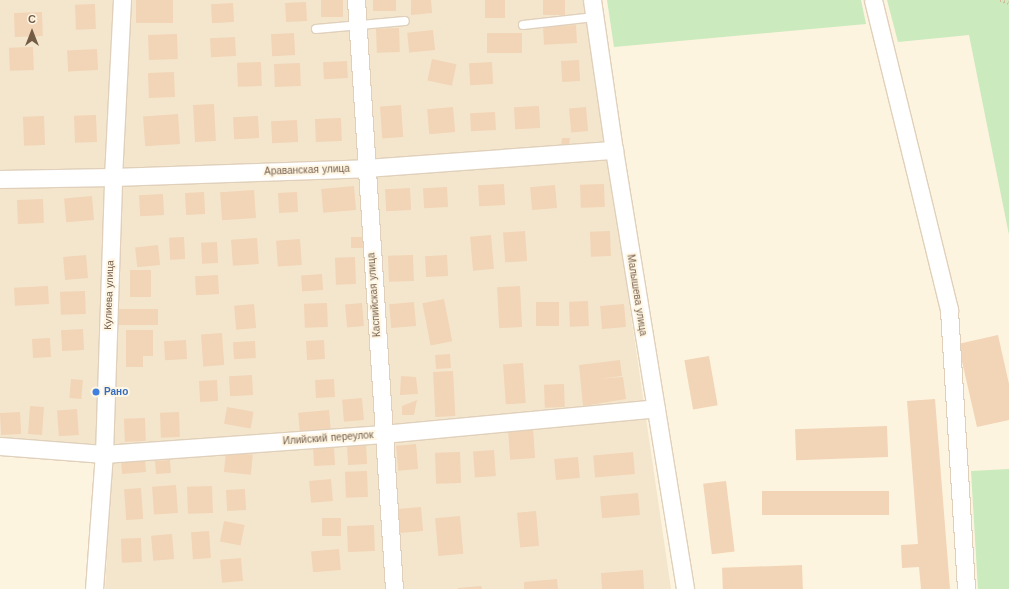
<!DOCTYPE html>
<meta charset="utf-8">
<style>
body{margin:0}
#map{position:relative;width:1009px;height:589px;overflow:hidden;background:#fdf4df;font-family:"Work Sans",sans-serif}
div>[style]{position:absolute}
.residential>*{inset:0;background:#f4e6cd}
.green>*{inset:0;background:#cbeabe}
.building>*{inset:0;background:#f2d4b6;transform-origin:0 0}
.path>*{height:2.5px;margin-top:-1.25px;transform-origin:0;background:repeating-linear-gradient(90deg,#d7b79a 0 1px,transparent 0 4px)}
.roads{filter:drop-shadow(1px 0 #e0d0bb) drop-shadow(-1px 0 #e0d0bb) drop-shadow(0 1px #e0d0bb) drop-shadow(0 -1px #e0d0bb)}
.lane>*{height:8px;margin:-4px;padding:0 4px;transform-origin:4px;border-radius:4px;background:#fff}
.street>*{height:17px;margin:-8.5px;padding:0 8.5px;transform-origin:8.5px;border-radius:8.5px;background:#fff}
.dots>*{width:11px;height:11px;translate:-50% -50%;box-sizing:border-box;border:2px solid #fff7e5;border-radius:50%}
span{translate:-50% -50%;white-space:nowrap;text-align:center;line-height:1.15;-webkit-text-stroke:4px #fff7e5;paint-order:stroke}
.street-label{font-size:10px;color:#735b46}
.shop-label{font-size:10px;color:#366cbe;font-weight:700}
.left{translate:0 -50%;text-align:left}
.north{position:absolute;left:12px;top:12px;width:40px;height:40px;-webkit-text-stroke:3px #fff7e5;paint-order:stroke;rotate:0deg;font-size:11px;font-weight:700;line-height:16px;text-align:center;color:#735b46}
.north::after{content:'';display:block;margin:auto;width:14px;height:18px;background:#735b46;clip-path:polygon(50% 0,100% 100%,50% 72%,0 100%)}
</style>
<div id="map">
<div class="residential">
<i style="clip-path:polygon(0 0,585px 0,671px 589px,105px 589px,113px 445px,0 439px)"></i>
</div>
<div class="green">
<i style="clip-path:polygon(607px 0,861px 0,866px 24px,614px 47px)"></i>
<i style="clip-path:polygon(887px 0,1009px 0,1009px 235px,969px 35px,898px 42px)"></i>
<i style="clip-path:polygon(1009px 469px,1009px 589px,978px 589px,971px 471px)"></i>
</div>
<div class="building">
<i style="left:136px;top:0;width:37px;height:23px"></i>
<i style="left:321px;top:0;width:22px;height:17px"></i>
<i style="left:373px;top:0;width:23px;height:11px"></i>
<i style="clip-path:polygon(411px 0,431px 0,432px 13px,411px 15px)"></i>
<i style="left:485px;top:0;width:20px;height:18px"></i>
<i style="left:543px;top:0;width:22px;height:15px"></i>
<i style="left:306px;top:2px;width:19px;height:21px;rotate:87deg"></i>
<i style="left:233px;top:3px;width:19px;height:22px;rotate:87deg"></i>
<i style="left:95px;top:4px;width:25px;height:20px;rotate:88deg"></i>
<i style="left:42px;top:12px;width:24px;height:28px;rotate:88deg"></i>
<i style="left:576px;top:25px;width:18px;height:33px;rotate:87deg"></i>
<i style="left:399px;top:28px;width:24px;height:23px;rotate:88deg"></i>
<i style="left:433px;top:30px;width:20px;height:26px;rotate:84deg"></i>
<i style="left:294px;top:33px;width:22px;height:23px;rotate:87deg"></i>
<i style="left:487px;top:33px;width:35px;height:20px"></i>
<i style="left:177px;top:34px;width:25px;height:29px;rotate:88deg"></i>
<i style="left:235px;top:37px;width:19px;height:25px;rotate:87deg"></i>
<i style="left:33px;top:47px;width:23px;height:24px;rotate:88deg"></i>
<i style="left:97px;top:49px;width:21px;height:30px;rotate:87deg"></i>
<i style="left:432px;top:59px;width:25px;height:22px;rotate:12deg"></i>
<i style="left:579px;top:60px;width:21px;height:18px;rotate:87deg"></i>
<i style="left:347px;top:61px;width:17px;height:24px;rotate:87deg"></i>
<i style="left:261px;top:62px;width:24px;height:24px;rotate:88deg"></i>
<i style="left:492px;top:62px;width:22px;height:23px;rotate:87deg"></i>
<i style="left:300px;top:63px;width:23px;height:26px;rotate:88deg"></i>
<i style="left:174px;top:72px;width:25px;height:26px;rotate:88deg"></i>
<i style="left:214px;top:104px;width:37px;height:21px;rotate:87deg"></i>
<i style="left:401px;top:105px;width:32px;height:21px;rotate:86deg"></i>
<i style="left:539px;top:106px;width:22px;height:25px;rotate:87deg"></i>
<i style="left:453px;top:107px;width:25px;height:26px;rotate:85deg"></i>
<i style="left:586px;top:107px;width:24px;height:17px;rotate:85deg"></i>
<i style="left:495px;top:112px;width:18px;height:25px;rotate:87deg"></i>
<i style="left:178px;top:114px;width:30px;height:35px;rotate:86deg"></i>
<i style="left:96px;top:115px;width:27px;height:22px;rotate:88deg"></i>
<i style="left:44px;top:116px;width:29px;height:21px;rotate:88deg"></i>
<i style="left:258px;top:116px;width:22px;height:25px;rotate:87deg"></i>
<i style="left:341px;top:118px;width:23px;height:26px;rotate:88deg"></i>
<i style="left:297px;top:120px;width:22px;height:26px;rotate:87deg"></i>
<i style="clip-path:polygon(562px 138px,570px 138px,569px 146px,561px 147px)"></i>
<i style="left:504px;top:184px;width:21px;height:26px;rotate:87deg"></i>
<i style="left:604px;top:184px;width:23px;height:24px;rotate:88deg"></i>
<i style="left:555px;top:185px;width:23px;height:25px;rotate:85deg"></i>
<i style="left:354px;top:186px;width:24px;height:33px;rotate:85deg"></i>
<i style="left:447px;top:187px;width:20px;height:24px;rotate:87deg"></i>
<i style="left:410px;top:188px;width:22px;height:25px;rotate:87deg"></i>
<i style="left:254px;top:190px;width:28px;height:34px;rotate:86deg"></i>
<i style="left:204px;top:192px;width:22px;height:19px;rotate:87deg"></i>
<i style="left:297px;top:192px;width:20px;height:19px;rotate:87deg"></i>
<i style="left:163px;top:194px;width:21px;height:24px;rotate:87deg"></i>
<i style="left:92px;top:196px;width:24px;height:28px;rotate:85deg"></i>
<i style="left:43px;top:199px;width:24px;height:26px;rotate:88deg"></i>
<i style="left:525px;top:231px;width:30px;height:22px;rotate:86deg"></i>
<i style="left:610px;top:231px;width:25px;height:20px;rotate:88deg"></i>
<i style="left:491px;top:235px;width:34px;height:21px;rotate:85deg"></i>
<i style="left:184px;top:237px;width:22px;height:15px;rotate:87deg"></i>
<i style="left:351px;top:237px;width:12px;height:11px"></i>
<i style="left:257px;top:238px;width:26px;height:26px;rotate:86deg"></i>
<i style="left:300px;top:239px;width:26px;height:24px;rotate:86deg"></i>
<i style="left:217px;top:242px;width:21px;height:16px;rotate:87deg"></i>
<i style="left:158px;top:245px;width:20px;height:23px;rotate:84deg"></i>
<i style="left:86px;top:255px;width:23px;height:23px;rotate:85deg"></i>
<i style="left:413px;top:255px;width:26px;height:25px;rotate:88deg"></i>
<i style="left:447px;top:255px;width:21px;height:22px;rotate:87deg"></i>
<i style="left:355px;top:257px;width:27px;height:20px;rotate:88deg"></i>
<i style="left:130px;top:270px;width:21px;height:27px"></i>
<i style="left:322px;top:274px;width:16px;height:21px;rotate:86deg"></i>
<i style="left:218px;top:275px;width:19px;height:23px;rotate:87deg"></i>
<i style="left:48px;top:286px;width:18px;height:34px;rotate:87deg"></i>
<i style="left:520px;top:286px;width:41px;height:23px;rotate:87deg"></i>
<i style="left:85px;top:291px;width:23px;height:25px;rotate:88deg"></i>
<i style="left:444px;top:299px;width:43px;height:22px;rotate:79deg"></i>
<i style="left:588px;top:301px;width:25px;height:19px;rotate:88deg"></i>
<i style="left:414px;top:302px;width:24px;height:25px;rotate:85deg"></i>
<i style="left:536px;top:302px;width:23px;height:24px"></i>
<i style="left:327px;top:303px;width:24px;height:23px;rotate:88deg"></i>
<i style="left:362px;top:303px;width:23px;height:17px;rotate:85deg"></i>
<i style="left:254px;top:304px;width:24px;height:20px;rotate:85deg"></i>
<i style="left:624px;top:304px;width:23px;height:24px;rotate:85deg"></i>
<i style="left:118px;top:309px;width:40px;height:16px"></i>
<i style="left:83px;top:329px;width:21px;height:22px;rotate:87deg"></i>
<i style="clip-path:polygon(126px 330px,153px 330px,153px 356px,143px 356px,143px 367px,126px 367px)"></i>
<i style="left:222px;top:333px;width:32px;height:21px;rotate:86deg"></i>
<i style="clip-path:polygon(998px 335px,1009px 384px,1009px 420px,977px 427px,958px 344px)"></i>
<i style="left:50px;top:338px;width:19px;height:18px;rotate:87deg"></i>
<i style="left:186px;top:340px;width:19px;height:22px;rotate:87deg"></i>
<i style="left:324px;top:340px;width:19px;height:18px;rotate:87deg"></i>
<i style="left:255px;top:341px;width:17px;height:22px;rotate:87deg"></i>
<i style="left:450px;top:354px;width:14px;height:15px;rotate:86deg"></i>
<i style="left:709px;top:356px;width:50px;height:25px;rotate:80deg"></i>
<i style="clip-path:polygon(620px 360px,622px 376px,599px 379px,623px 377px,626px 399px,583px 406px,579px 365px)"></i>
<i style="left:523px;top:363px;width:40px;height:20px;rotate:86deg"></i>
<i style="left:453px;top:371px;width:45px;height:20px;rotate:87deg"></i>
<i style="left:252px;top:375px;width:20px;height:23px;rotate:87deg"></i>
<i style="clip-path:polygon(401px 376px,416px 377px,418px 394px,400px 395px)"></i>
<i style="left:71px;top:379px;width:12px;height:19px;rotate:5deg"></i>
<i style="left:334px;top:379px;width:18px;height:19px;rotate:87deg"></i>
<i style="left:217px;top:380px;width:21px;height:18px;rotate:87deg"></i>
<i style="left:564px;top:384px;width:23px;height:20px;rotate:88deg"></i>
<i style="left:362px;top:398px;width:22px;height:20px;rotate:85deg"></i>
<i style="clip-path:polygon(935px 399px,950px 589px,921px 589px,919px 567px,902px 568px,901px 545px,918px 544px,907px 401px)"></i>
<i style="clip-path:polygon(417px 400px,414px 415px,402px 415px,402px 406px)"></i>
<i style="left:30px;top:406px;width:14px;height:28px;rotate:4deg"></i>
<i style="left:227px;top:407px;width:27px;height:17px;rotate:10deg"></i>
<i style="left:77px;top:409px;width:26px;height:20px;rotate:86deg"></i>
<i style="left:329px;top:410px;width:22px;height:31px;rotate:85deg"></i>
<i style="left:20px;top:412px;width:22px;height:20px;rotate:87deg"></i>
<i style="left:179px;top:412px;width:25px;height:19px;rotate:88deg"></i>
<i style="left:145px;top:418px;width:23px;height:21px;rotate:88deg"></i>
<i style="left:887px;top:426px;width:31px;height:92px;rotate:88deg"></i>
<i style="left:533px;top:428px;width:30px;height:25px;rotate:86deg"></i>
<i style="left:366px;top:444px;width:20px;height:19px;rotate:87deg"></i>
<i style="left:416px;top:444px;width:25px;height:20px;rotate:85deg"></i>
<i style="left:334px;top:446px;width:19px;height:21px;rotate:87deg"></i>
<i style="left:494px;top:450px;width:26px;height:21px;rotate:86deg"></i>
<i style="left:226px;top:452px;width:27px;height:20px;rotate:6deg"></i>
<i style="left:460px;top:452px;width:31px;height:25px;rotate:88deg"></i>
<i style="left:633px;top:452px;width:22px;height:40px;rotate:85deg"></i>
<i style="left:578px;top:457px;width:21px;height:24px;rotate:85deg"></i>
<i style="left:145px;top:460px;width:12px;height:24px;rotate:85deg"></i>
<i style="left:170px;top:460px;width:13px;height:15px;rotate:86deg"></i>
<i style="left:367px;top:471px;width:26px;height:22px;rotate:88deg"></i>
<i style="left:331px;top:479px;width:22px;height:22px;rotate:85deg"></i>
<i style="left:726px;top:481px;width:71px;height:23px;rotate:83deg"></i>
<i style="left:176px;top:485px;width:28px;height:24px;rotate:86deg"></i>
<i style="left:212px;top:486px;width:27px;height:25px;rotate:88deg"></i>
<i style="left:141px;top:488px;width:31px;height:17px;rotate:86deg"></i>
<i style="left:245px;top:489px;width:21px;height:19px;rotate:87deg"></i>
<i style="left:889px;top:491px;width:24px;height:127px;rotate:90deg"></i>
<i style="left:638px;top:493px;width:22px;height:38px;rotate:85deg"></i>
<i style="left:421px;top:507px;width:24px;height:24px;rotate:85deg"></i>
<i style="left:536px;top:511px;width:35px;height:19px;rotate:85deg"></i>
<i style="left:460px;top:516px;width:38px;height:25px;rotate:85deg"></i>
<i style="left:341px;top:518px;width:18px;height:19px;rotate:90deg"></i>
<i style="left:224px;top:521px;width:21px;height:21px;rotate:11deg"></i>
<i style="left:374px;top:525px;width:26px;height:27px;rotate:88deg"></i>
<i style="left:209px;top:531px;width:27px;height:18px;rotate:86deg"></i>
<i style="left:172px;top:534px;width:25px;height:21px;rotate:85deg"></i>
<i style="left:141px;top:538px;width:24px;height:20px;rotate:88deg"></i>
<i style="left:339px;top:549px;width:21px;height:28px;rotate:85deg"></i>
<i style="left:241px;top:558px;width:23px;height:21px;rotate:85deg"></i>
<i style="left:802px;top:565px;width:24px;height:80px;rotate:88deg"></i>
<i style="clip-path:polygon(643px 570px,644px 589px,602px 589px,601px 573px)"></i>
<i style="clip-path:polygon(557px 579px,558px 589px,524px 589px,524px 582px)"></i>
<i style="clip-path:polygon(481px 586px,482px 589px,458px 589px,458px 588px)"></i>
</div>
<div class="path">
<i style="left:1000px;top:0;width:9px;rotate:18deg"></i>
</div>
<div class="roads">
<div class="lane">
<i style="left:523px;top:25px;width:72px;rotate:-6.3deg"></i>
<i style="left:316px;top:29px;width:89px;rotate:-5.1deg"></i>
</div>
<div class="street">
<i style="left:356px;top:0;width:590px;rotate:86.31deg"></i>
<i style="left:592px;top:0;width:152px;rotate:81.7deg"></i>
<i style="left:614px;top:150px;width:445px;rotate:80.8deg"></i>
<i style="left:873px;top:0;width:319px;rotate:76.2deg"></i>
<i style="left:949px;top:310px;width:280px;rotate:86.5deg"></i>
<i style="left:0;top:179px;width:113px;rotate:-1deg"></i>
<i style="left:113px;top:177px;width:253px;rotate:-2deg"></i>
<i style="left:366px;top:168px;width:249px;rotate:-4.2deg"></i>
<i style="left:0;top:446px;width:104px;rotate:4.4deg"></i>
<i style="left:104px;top:454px;width:280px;rotate:-4.1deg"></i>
<i style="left:383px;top:434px;width:274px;rotate:-5.4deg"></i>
<i style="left:94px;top:589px;width:135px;rotate:-85.8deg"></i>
<i style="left:104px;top:454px;width:277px;rotate:-88.1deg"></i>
<i style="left:113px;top:177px;width:177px;rotate:-87.1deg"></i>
</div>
</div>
<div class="dots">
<i style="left:96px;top:392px;background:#3f7fe0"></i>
</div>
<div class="street-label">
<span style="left:307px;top:170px;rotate:-2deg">Араванская улица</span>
<span style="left:109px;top:295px;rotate:-88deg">Кулиева улица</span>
<span style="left:374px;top:295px;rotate:-94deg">Каспийская улица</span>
<span style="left:637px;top:295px;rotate:81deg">Малышева улица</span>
<span style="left:328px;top:438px;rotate:-4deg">Илийский переулок</span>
</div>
<div class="shop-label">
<span class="left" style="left:104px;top:392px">Рано</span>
</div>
<div class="north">С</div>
</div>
